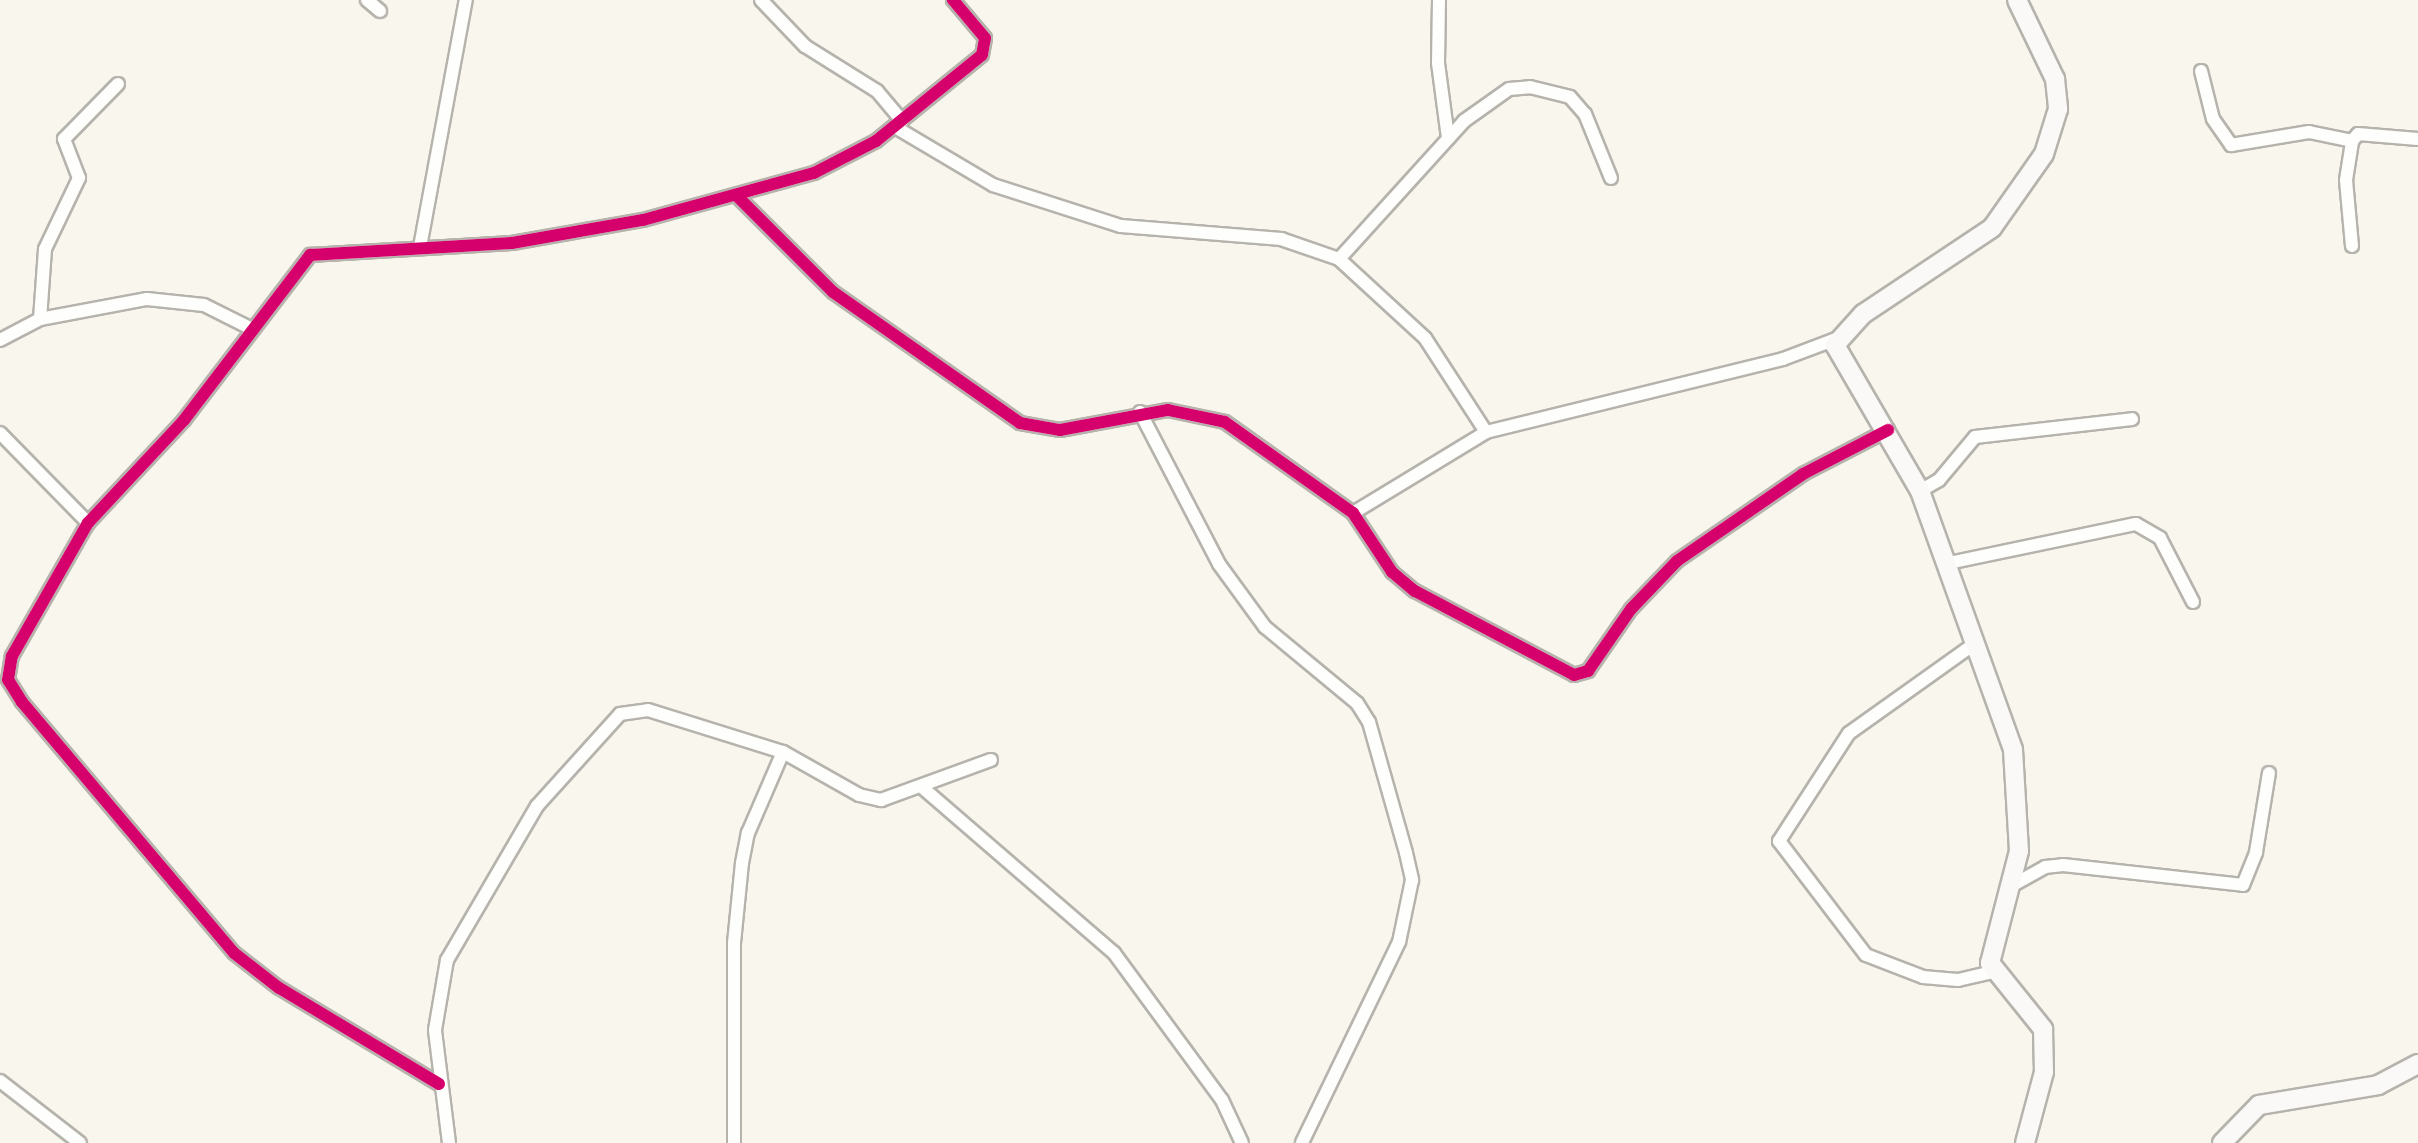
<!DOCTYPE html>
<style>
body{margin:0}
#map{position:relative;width:2418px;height:1143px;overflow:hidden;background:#f8f6ed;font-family:"PT Serif",serif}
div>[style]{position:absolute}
.roads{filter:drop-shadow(2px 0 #b5b3ac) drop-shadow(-2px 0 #b5b3ac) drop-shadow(0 2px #b5b3ac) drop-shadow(0 -2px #b5b3ac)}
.street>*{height:12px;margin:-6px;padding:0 6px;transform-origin:6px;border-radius:6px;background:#fefefc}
.secondary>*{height:18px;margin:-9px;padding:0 9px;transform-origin:9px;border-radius:9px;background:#fbf9f8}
.cycleway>*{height:12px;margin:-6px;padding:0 6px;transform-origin:6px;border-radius:6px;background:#d6006c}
span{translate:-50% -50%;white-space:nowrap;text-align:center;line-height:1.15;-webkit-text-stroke:10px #fdfae8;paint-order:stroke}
</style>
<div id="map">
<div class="roads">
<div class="street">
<i style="left:367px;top:0;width:17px;rotate:40deg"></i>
<i style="left:761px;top:0;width:64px;rotate:46.3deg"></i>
<i style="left:805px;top:46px;width:85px;rotate:32deg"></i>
<i style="left:877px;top:91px;width:39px;rotate:50deg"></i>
<i style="left:1439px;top:0;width:63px;rotate:90.9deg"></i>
<i style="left:1438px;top:63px;width:76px;rotate:82.4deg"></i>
<i style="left:2201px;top:71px;width:49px;rotate:76deg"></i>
<i style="left:2213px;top:119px;width:32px;rotate:55deg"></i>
<i style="left:2231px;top:145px;width:79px;rotate:-9.5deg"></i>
<i style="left:2309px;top:132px;width:44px;rotate:11.8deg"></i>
<i style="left:895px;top:127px;width:114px;rotate:30.6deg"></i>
<i style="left:993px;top:185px;width:134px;rotate:17.8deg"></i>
<i style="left:1121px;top:226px;width:161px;rotate:4.6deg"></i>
<i style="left:1281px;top:239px;width:61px;rotate:19deg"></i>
<i style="left:1339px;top:259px;width:117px;rotate:42.6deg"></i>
<i style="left:1425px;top:338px;width:112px;rotate:57deg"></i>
<i style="left:1486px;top:432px;width:306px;rotate:-13.8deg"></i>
<i style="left:1783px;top:359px;width:57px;rotate:-20.7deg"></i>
<i style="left:738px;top:197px;width:134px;rotate:45deg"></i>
<i style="left:833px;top:292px;width:228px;rotate:35deg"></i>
<i style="left:1020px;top:423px;width:41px;rotate:9.9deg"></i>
<i style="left:1060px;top:430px;width:110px;rotate:-10.5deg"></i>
<i style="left:1168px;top:410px;width:58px;rotate:11.9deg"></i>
<i style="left:1225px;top:422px;width:157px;rotate:35.4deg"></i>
<i style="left:1353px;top:513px;width:71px;rotate:56.5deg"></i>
<i style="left:1392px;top:572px;width:30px;rotate:40deg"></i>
<i style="left:1415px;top:591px;width:180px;rotate:27.8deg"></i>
<i style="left:1574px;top:675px;width:15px;rotate:-16deg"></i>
<i style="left:1588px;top:671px;width:75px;rotate:-55.3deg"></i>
<i style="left:1631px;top:609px;width:66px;rotate:-46.2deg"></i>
<i style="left:1677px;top:561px;width:153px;rotate:-34.6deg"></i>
<i style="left:1803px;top:474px;width:96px;rotate:-27.4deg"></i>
<i style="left:2352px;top:246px;width:66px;rotate:-95.2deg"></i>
<i style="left:2346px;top:180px;width:39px;rotate:-81deg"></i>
<i style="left:2352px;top:141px;width:9px;rotate:-49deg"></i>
<i style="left:2358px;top:134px;width:60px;rotate:4.8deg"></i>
<i style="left:420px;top:247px;width:251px;rotate:-79.5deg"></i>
<i style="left:1339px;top:259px;width:186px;rotate:-47.8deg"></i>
<i style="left:1464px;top:121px;width:55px;rotate:-35.4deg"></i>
<i style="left:1509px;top:89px;width:21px;rotate:-5deg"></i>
<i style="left:1530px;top:87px;width:41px;rotate:14deg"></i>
<i style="left:1570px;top:97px;width:23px;rotate:49deg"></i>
<i style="left:1585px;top:114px;width:69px;rotate:67.9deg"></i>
<i style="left:40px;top:319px;width:70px;rotate:-85.9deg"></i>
<i style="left:45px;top:249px;width:79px;rotate:-64.4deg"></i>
<i style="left:79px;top:178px;width:42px;rotate:-111deg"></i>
<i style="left:64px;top:139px;width:77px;rotate:-45.5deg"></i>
<i style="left:0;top:340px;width:45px;rotate:-27.7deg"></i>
<i style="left:40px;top:319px;width:109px;rotate:-10.6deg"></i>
<i style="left:147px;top:299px;width:57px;rotate:6deg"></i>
<i style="left:204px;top:305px;width:54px;rotate:26.6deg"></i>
<i style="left:1140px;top:412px;width:171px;rotate:62.5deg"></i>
<i style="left:1219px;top:564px;width:78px;rotate:53.9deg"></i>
<i style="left:1265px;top:627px;width:119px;rotate:39.6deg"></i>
<i style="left:1357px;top:703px;width:22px;rotate:58deg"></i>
<i style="left:1369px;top:722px;width:136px;rotate:74.2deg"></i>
<i style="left:1406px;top:853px;width:28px;rotate:77deg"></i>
<i style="left:1412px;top:880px;width:63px;rotate:101.8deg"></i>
<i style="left:1399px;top:942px;width:223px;rotate:115.8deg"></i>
<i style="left:0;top:433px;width:126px;rotate:45.6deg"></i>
<i style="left:1920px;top:491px;width:22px;rotate:-30deg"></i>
<i style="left:1939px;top:480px;width:56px;rotate:-50.1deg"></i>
<i style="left:1975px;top:437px;width:158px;rotate:-6.5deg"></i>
<i style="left:1353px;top:513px;width:156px;rotate:-31.3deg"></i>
<i style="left:1944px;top:564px;width:196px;rotate:-11.8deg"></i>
<i style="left:2136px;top:524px;width:28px;rotate:30deg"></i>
<i style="left:2160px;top:538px;width:72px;rotate:62.7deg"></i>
<i style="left:1974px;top:644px;width:153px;rotate:144.5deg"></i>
<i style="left:1849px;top:733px;width:129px;rotate:122.9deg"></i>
<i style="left:1779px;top:841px;width:143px;rotate:52.7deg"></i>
<i style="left:1866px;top:955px;width:61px;rotate:21.1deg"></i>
<i style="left:1923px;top:977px;width:35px;rotate:5deg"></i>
<i style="left:1958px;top:980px;width:35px;rotate:-13deg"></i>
<i style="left:924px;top:789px;width:251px;rotate:40.8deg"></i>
<i style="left:1114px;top:953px;width:182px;rotate:53.7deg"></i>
<i style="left:1222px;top:1100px;width:47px;rotate:65.1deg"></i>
<i style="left:2013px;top:885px;width:37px;rotate:-29deg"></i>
<i style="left:2045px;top:867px;width:18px;rotate:-6deg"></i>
<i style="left:2063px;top:865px;width:181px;rotate:6.3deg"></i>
<i style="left:2243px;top:885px;width:35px;rotate:-68deg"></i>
<i style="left:2256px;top:852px;width:80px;rotate:-80.7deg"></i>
<i style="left:0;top:1081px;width:101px;rotate:37.8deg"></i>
<i style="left:439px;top:1084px;width:187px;rotate:-149deg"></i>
<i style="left:279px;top:988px;width:57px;rotate:-142.1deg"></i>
<i style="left:234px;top:953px;width:329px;rotate:-130.2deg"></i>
<i style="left:22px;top:702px;width:26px;rotate:-122deg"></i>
<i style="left:8px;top:680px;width:24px;rotate:-81deg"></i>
<i style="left:12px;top:656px;width:153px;rotate:-60.3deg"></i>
<i style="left:88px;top:523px;width:141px;rotate:-47deg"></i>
<i style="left:184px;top:420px;width:208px;rotate:-52.6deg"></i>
<i style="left:310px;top:255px;width:202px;rotate:-3.4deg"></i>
<i style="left:512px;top:243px;width:133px;rotate:-10deg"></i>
<i style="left:643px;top:220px;width:177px;rotate:-15.4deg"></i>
<i style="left:814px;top:173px;width:70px;rotate:-27.3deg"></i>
<i style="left:876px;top:141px;width:136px;rotate:-39.1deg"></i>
<i style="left:982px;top:55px;width:17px;rotate:-80deg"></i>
<i style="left:985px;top:38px;width:50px;rotate:-130.1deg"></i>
<i style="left:449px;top:1143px;width:114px;rotate:-97.1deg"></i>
<i style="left:435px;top:1030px;width:71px;rotate:-80.3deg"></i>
<i style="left:447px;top:960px;width:178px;rotate:-59.7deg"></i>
<i style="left:537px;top:806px;width:124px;rotate:-47.9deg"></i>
<i style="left:620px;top:714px;width:28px;rotate:-8deg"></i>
<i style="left:648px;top:710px;width:141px;rotate:17.3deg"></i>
<i style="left:783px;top:752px;width:87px;rotate:29.5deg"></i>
<i style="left:859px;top:795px;width:23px;rotate:13deg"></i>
<i style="left:881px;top:800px;width:117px;rotate:-20deg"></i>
<i style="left:734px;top:1143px;width:200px;rotate:-90deg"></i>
<i style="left:734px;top:943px;width:80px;rotate:-84.3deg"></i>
<i style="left:742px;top:863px;width:31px;rotate:-79deg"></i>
<i style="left:748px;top:833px;width:88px;rotate:-66.6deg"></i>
</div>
<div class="secondary">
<i style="left:2017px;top:0;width:88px;rotate:64.3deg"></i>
<i style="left:2055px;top:79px;width:30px;rotate:84deg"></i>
<i style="left:2058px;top:109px;width:47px;rotate:107.3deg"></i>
<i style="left:2044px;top:154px;width:90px;rotate:125.1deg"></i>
<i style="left:1992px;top:228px;width:155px;rotate:146.3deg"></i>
<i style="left:1863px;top:314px;width:42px;rotate:132.1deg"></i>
<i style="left:1835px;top:345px;width:169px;rotate:59.8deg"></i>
<i style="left:1920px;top:491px;width:275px;rotate:70.2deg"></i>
<i style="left:2013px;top:750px;width:101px;rotate:86.6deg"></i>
<i style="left:2019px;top:851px;width:116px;rotate:104.5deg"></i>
<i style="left:1990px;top:963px;width:85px;rotate:51.2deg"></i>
<i style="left:2043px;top:1029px;width:43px;rotate:88.7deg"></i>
<i style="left:2044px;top:1072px;width:73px;rotate:105deg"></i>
<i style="left:2222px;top:1143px;width:53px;rotate:-45.8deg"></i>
<i style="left:2259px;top:1105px;width:121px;rotate:-9.5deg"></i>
<i style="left:2378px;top:1085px;width:45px;rotate:-27.7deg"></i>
</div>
</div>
<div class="cycleway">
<i style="left:738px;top:197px;width:134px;rotate:45deg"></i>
<i style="left:833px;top:292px;width:228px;rotate:35deg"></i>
<i style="left:1020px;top:423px;width:41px;rotate:9.9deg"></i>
<i style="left:1060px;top:430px;width:110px;rotate:-10.5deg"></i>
<i style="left:1168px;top:410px;width:58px;rotate:11.9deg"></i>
<i style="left:1225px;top:422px;width:157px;rotate:35.4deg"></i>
<i style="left:1353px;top:513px;width:71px;rotate:56.5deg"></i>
<i style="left:1392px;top:572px;width:30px;rotate:40deg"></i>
<i style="left:1415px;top:591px;width:180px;rotate:27.8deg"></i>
<i style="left:1574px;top:675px;width:15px;rotate:-16deg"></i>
<i style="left:1588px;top:671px;width:75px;rotate:-55.3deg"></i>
<i style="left:1631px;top:609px;width:66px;rotate:-46.2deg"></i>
<i style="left:1677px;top:561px;width:153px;rotate:-34.6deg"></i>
<i style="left:1803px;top:474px;width:96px;rotate:-27.4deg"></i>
<i style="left:439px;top:1084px;width:187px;rotate:-149deg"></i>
<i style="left:279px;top:988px;width:57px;rotate:-142.1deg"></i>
<i style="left:234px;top:953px;width:329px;rotate:-130.2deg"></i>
<i style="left:22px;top:702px;width:26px;rotate:-122deg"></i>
<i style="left:8px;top:680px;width:24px;rotate:-81deg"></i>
<i style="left:12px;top:656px;width:153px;rotate:-60.3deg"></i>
<i style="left:88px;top:523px;width:141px;rotate:-47deg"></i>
<i style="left:184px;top:420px;width:208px;rotate:-52.6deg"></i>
<i style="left:310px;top:255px;width:202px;rotate:-3.4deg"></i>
<i style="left:512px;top:243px;width:133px;rotate:-10deg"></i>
<i style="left:643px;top:220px;width:177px;rotate:-15.4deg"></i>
<i style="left:814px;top:173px;width:70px;rotate:-27.3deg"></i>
<i style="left:876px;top:141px;width:136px;rotate:-39.1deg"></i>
<i style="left:982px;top:55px;width:17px;rotate:-80deg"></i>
<i style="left:985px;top:38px;width:50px;rotate:-130.1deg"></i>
</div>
</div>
